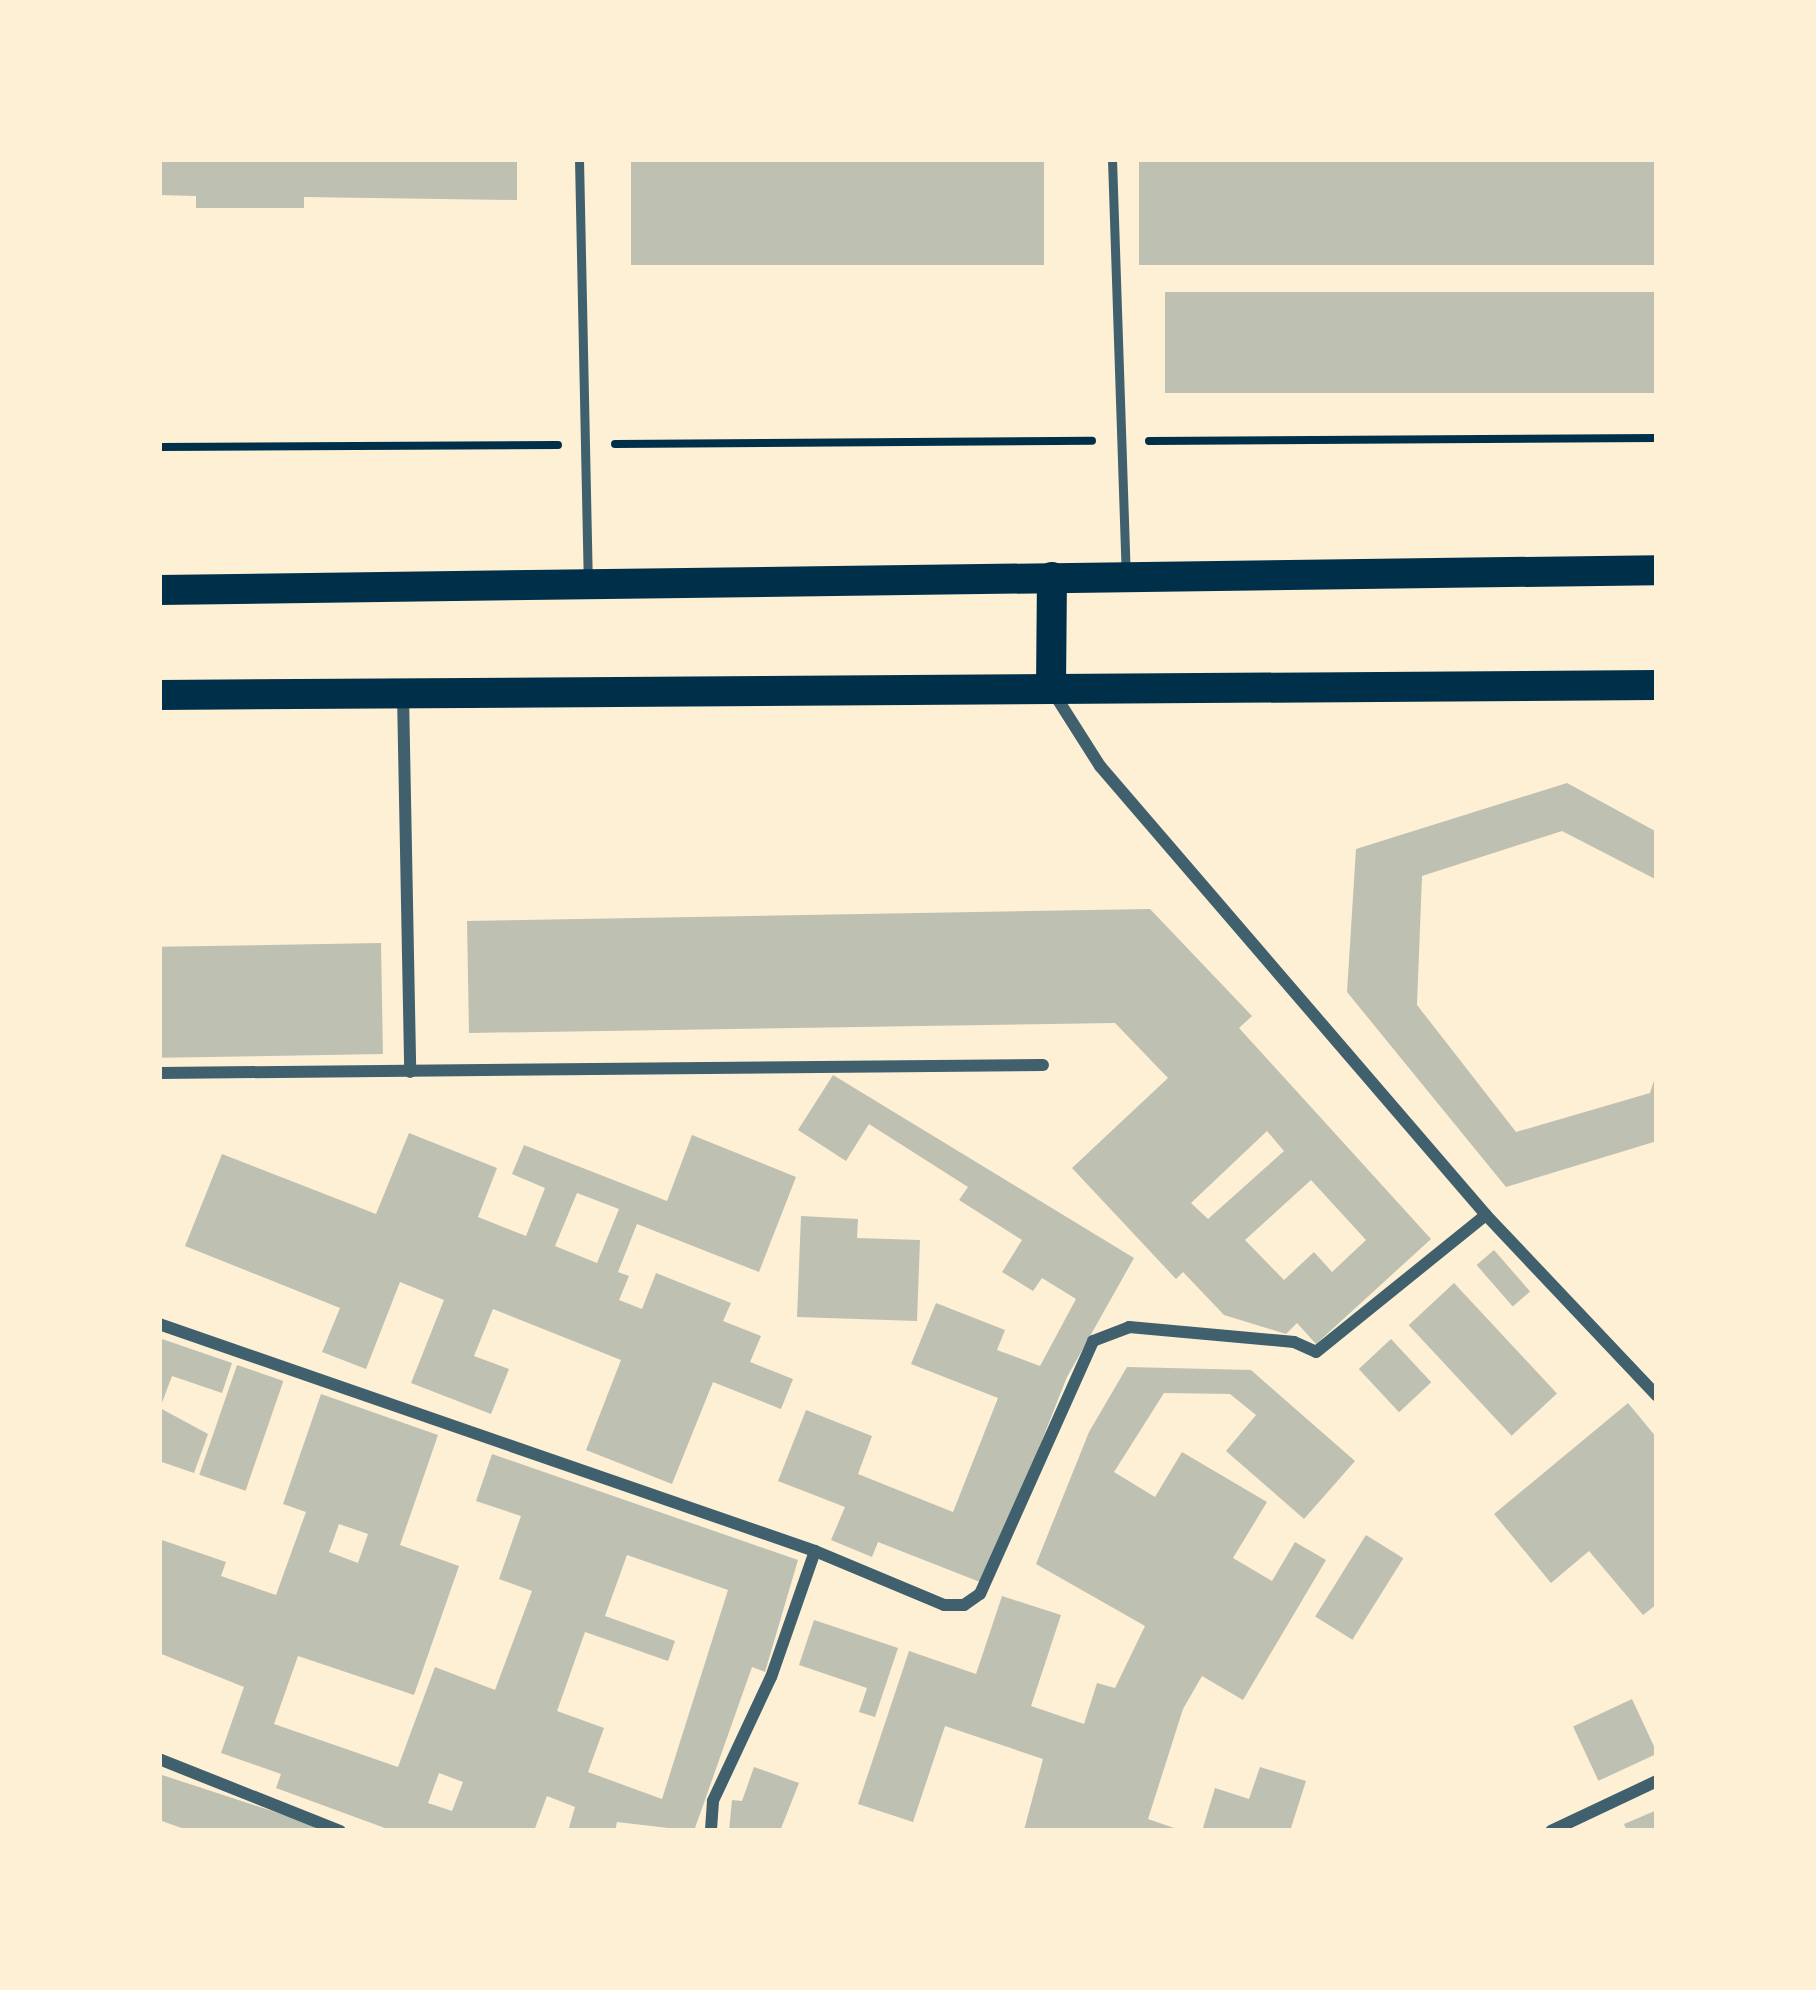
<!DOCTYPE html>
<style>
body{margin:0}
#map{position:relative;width:1816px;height:1990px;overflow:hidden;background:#fdf0d5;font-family:Barlow,sans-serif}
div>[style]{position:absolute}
.building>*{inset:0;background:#bec0b2;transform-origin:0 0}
.path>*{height:8px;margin:-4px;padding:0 4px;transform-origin:4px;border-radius:4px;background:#003049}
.service>*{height:9px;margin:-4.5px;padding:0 4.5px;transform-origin:4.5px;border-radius:4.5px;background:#3f606c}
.minor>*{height:12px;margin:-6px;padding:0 6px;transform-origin:6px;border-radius:6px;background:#3f606c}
.primary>*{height:30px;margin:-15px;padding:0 15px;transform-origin:15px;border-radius:15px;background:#003049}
span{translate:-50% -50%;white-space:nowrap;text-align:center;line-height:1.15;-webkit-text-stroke:9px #fdf0d5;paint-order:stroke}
.frame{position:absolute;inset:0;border:162px solid #fdf0d5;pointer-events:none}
</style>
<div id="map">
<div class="building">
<i style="clip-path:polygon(159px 159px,517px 159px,517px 200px,304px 197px,304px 208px,196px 208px,196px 196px,159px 195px)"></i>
<i style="left:631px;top:159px;width:413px;height:106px"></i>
<i style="left:1139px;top:159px;width:518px;height:106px"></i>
<i style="left:1165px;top:292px;width:492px;height:101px"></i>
<i style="clip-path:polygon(1567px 783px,1657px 832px,1657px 880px,1562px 831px,1422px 876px,1417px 1005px,1516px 1132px,1650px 1093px,1656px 1074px,1657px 1141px,1506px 1187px,1347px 992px,1356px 849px)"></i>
<i style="clip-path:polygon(evenodd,1150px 909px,1252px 1016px,1239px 1028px,1431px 1239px,1316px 1344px,1297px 1323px,1286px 1334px,1224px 1315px,1183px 1272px,1176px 1279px,1072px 1168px,1168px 1078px,1115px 1023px,469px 1033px,467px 921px,1150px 909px,1267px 1131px,1284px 1151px,1208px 1219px,1191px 1203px,1267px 1131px,1150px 909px,1311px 1180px,1366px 1240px,1332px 1272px,1314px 1252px,1284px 1280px,1245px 1240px,1311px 1180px)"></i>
<i style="left:381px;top:943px;width:111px;height:222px;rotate:89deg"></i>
<i style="clip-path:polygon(833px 1075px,1134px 1258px,1067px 1377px,985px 1584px,878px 1542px,872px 1557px,831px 1540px,845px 1507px,778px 1481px,806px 1410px,872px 1436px,858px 1474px,953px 1512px,998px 1398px,911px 1364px,936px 1303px,1005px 1330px,997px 1350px,1040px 1366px,1076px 1299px,1042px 1278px,1033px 1291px,1002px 1272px,1022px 1240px,959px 1200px,968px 1187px,869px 1124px,846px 1161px,798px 1130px)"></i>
<i style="clip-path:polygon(evenodd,409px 1133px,497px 1168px,478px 1217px,526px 1236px,545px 1188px,512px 1174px,524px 1145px,667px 1201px,692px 1135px,796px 1177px,759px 1272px,637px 1224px,618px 1272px,629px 1276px,619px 1300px,642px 1309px,656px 1273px,731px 1303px,723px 1321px,761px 1336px,750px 1362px,793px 1379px,781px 1409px,713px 1382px,672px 1484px,586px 1450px,621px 1360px,493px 1309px,474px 1356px,509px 1369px,491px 1414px,411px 1383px,444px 1300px,400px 1282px,366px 1369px,322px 1352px,340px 1308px,185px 1246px,222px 1154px,376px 1214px,409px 1133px,577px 1193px,619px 1209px,597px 1263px,555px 1246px,577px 1193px)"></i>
<i style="clip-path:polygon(801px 1216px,858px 1219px,857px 1238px,920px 1240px,917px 1321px,797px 1317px)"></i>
<i style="left:1494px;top:1250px;width:55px;height:23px;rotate:49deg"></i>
<i style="left:1454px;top:1283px;width:151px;height:62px;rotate:47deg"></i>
<i style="clip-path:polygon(159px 1338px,232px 1363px,222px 1393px,172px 1376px,160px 1408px,208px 1434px,194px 1473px,159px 1461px)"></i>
<i style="left:1391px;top:1339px;width:59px;height:44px;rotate:47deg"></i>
<i style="left:237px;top:1365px;width:49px;height:116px;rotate:19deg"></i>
<i style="clip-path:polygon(1127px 1367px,1251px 1370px,1355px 1461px,1304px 1519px,1226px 1451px,1256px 1415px,1230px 1394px,1164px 1393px,1114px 1472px,1155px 1497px,1182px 1452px,1267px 1502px,1233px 1558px,1272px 1581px,1295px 1542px,1326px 1560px,1243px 1700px,1202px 1676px,1183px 1709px,1148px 1819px,1183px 1831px,1024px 1830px,1043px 1759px,945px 1726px,913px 1822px,858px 1804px,909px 1651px,976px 1674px,1002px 1596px,1061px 1615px,1031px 1706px,1084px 1724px,1097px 1683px,1115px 1688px,1145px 1626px,1036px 1564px,1089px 1432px)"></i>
<i style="clip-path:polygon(evenodd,321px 1394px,438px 1435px,400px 1545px,459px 1566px,414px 1695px,298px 1656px,274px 1724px,398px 1767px,435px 1667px,495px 1690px,532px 1591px,499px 1579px,521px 1516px,476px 1501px,492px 1454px,798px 1560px,765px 1672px,752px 1667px,694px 1831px,617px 1822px,615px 1831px,568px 1831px,575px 1807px,547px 1796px,534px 1831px,393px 1831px,276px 1788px,281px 1774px,221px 1753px,244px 1687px,159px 1653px,159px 1539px,226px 1562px,221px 1576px,276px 1595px,306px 1512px,283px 1504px,321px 1394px,339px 1524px,368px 1534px,358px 1563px,329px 1552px,339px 1524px,321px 1394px,627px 1555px,728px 1590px,662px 1799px,588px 1772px,604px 1728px,557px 1711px,585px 1632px,668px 1661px,675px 1641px,605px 1616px,627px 1555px,321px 1394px,439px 1773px,463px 1782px,452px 1811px,428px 1803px,439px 1773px)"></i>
<i style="clip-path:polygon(1628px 1403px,1657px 1438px,1657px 1604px,1643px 1615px,1589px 1551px,1551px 1583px,1494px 1514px)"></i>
<i style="left:1366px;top:1535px;width:44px;height:96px;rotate:32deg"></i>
<i style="clip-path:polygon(814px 1620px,898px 1648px,875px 1717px,859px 1712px,867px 1688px,799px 1665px)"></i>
<i style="left:1632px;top:1699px;width:60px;height:65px;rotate:65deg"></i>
<i style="clip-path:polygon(754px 1767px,799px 1783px,780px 1831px,729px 1831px,732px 1800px,742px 1801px)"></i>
<i style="clip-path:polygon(1260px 1767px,1306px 1781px,1290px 1831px,1202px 1831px,1215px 1788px,1249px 1799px)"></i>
<i style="clip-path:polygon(159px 1774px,315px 1825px,314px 1831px,190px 1831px,159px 1820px)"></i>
<i style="clip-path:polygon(1657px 1810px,1657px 1831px,1627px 1831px,1624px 1824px)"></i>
</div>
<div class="path">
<i style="left:1149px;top:441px;width:508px;rotate:-0.34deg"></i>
<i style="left:615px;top:444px;width:477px;rotate:-0.4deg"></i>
<i style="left:159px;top:447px;width:399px;rotate:-0.3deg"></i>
</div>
<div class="service">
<i style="left:579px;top:159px;width:419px;rotate:88.8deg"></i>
<i style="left:1112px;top:159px;width:414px;rotate:88.1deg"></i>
</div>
<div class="minor">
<i style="left:1053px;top:692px;width:88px;rotate:57.6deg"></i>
<i style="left:1100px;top:766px;width:592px;rotate:49.31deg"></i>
<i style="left:1486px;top:1215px;width:249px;rotate:46.6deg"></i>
<i style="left:403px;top:694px;width:378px;rotate:88.9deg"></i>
<i style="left:159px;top:1073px;width:884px;rotate:-0.52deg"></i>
<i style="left:159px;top:1324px;width:694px;rotate:19.09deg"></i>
<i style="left:815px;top:1551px;width:133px;rotate:109.2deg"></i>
<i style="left:771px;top:1677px;width:137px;rotate:115.1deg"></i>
<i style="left:713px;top:1801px;width:30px;rotate:94deg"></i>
<i style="left:815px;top:1551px;width:140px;rotate:22.7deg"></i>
<i style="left:944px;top:1605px;width:20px"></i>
<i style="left:964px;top:1605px;width:19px;rotate:-35deg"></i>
<i style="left:980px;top:1594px;width:277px;rotate:-65.9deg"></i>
<i style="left:1093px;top:1341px;width:39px;rotate:-21deg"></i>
<i style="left:1129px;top:1327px;width:166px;rotate:5.2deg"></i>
<i style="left:1294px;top:1342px;width:24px;rotate:24deg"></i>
<i style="left:1316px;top:1352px;width:218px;rotate:-38.9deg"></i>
<i style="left:159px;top:1759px;width:195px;rotate:21.7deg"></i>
<i style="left:1551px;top:1831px;width:117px;rotate:-25.3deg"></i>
</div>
<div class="primary">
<i style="left:159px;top:590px;width:1498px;rotate:-0.76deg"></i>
<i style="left:1051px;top:689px;width:112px;rotate:-89.5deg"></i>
<i style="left:159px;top:695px;width:1498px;rotate:-0.38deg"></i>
</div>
<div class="frame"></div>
</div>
